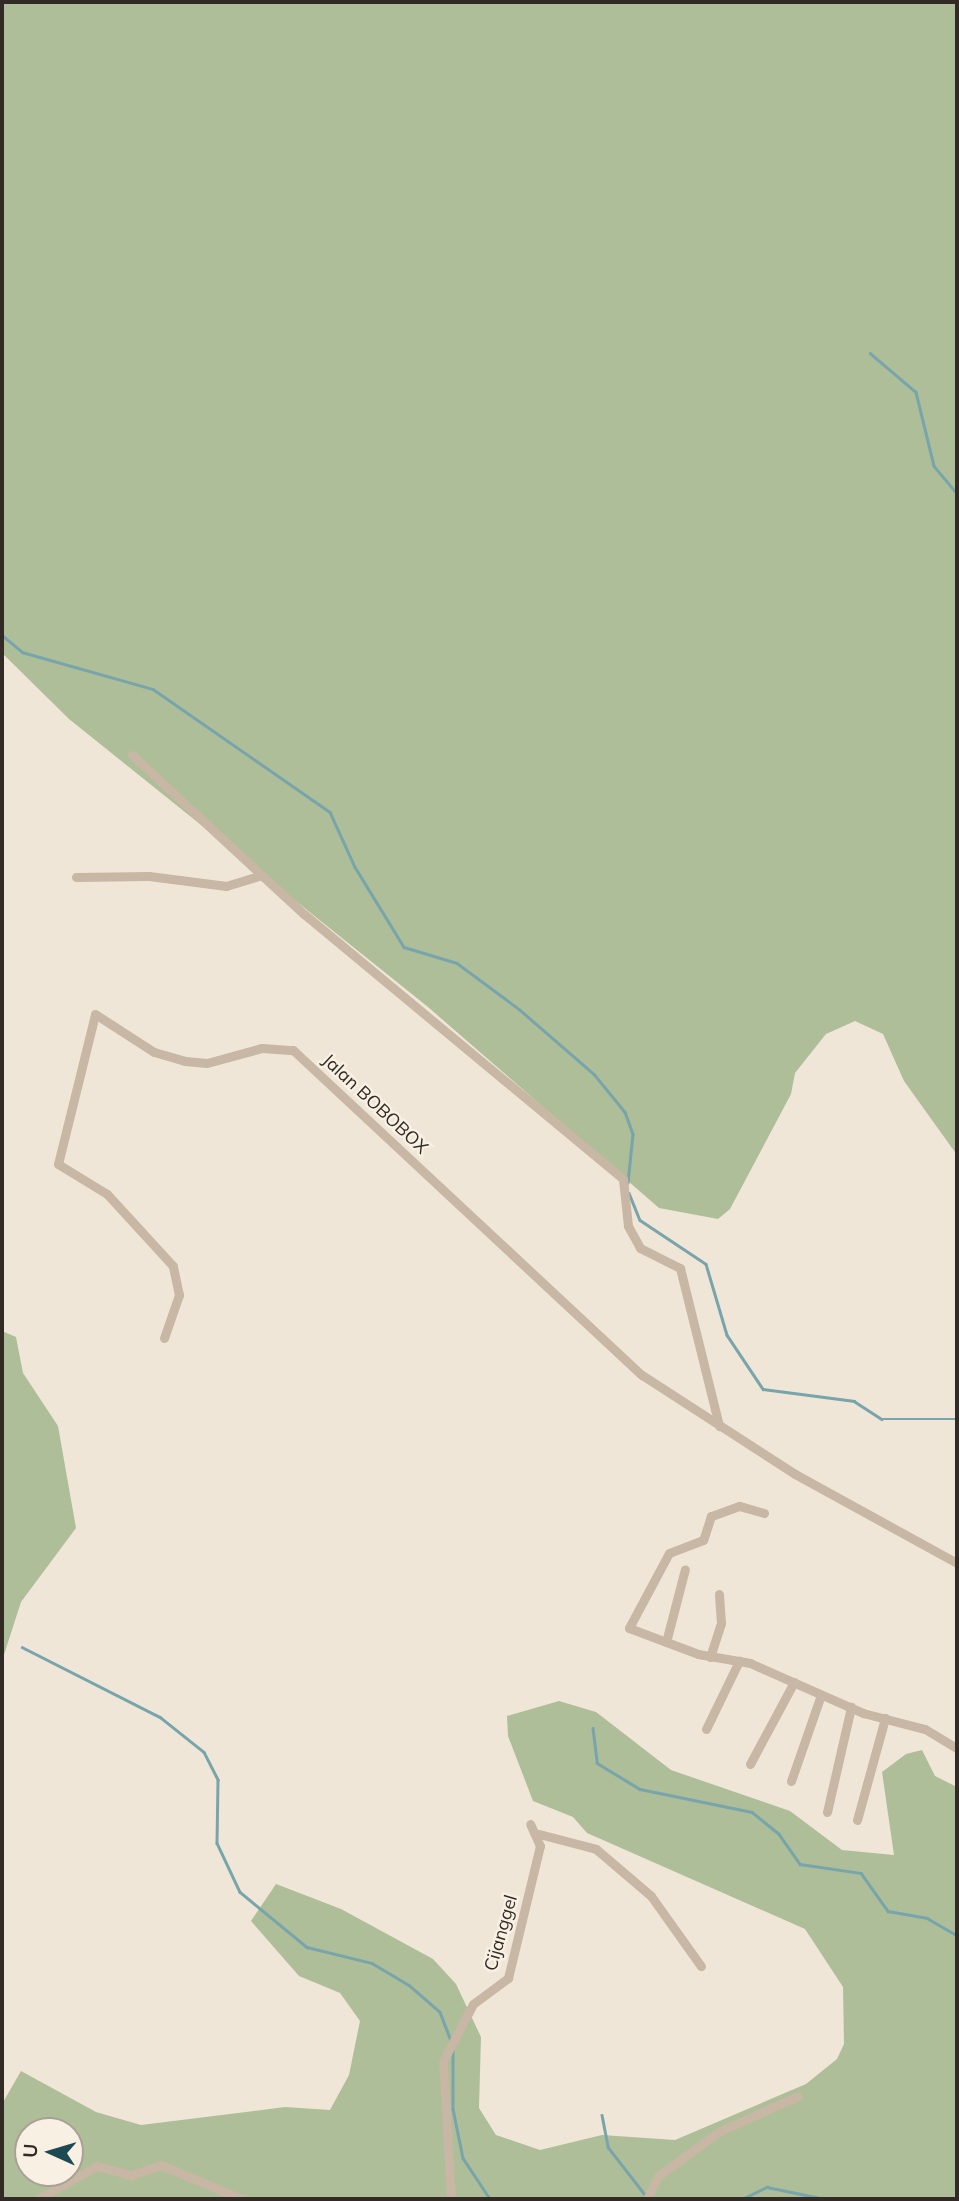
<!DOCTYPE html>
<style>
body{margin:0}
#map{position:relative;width:959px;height:2201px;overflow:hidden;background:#f0e6d7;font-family:Mulish,sans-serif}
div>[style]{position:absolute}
.green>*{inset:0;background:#aebe98}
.stream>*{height:2.5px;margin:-1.25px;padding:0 1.25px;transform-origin:1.25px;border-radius:1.25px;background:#77a5ab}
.street>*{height:9px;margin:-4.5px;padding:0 4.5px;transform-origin:4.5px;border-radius:4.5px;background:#c7b7a4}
span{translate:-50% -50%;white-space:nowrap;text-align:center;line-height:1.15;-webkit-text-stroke:5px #f8f0e3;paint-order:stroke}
.street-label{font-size:18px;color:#322a25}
.frame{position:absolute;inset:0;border:4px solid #322a25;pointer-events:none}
.north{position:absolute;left:14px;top:2117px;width:70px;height:70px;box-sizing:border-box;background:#f8f0e3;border:2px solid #a9a197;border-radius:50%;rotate:274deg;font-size:19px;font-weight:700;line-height:28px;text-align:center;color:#322a25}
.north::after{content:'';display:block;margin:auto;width:24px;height:32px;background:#1d4a52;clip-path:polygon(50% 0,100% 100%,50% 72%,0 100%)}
</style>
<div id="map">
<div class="green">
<i style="clip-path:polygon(2px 2px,957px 2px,957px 1155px,904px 1081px,883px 1034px,855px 1021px,826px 1034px,795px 1073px,791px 1094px,730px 1209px,718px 1219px,659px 1208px,428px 1007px,69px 719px,2px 653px)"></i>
<i style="clip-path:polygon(2px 1331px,16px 1337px,23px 1373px,58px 1426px,76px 1528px,21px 1602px,2px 1661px)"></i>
<i style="clip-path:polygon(evenodd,559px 1701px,596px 1712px,671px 1770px,790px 1811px,842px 1850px,894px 1855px,882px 1772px,906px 1754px,922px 1750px,935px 1776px,957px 1787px,957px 2199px,2px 2199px,2px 2104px,21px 2071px,96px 2112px,141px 2125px,285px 2107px,330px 2110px,349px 2075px,360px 2021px,340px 1993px,299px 1976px,251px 1921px,276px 1884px,341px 1909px,433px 1959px,456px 1984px,481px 2037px,479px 2108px,496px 2135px,540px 2150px,602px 2135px,675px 2140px,806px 2084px,837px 2059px,844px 2044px,843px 1987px,805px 1929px,587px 1833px,573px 1817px,533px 1801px,508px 1736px,507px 1716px,559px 1701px,28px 2131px,70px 2131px,70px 2173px,28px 2173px,28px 2131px)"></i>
</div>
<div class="stream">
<i style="left:870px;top:353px;width:60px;rotate:40.3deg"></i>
<i style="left:916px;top:392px;width:76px;rotate:76.3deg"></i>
<i style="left:934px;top:466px;width:35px;rotate:50deg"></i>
<i style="left:2px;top:635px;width:26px;rotate:40deg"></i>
<i style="left:22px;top:652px;width:136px;rotate:15.8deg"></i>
<i style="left:153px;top:689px;width:216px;rotate:34.8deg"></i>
<i style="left:330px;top:812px;width:60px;rotate:65.6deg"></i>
<i style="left:355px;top:867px;width:94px;rotate:58.5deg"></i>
<i style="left:404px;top:947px;width:55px;rotate:16.8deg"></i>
<i style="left:457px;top:963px;width:77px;rotate:36.6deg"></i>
<i style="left:519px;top:1009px;width:99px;rotate:40.9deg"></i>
<i style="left:594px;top:1074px;width:49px;rotate:50.8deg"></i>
<i style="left:625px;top:1112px;width:23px;rotate:70deg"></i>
<i style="left:633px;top:1134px;width:49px;rotate:95.8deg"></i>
<i style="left:629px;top:1193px;width:29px;rotate:68deg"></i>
<i style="left:640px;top:1220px;width:79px;rotate:33.7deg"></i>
<i style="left:706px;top:1264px;width:74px;rotate:73.5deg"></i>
<i style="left:727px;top:1335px;width:65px;rotate:56.3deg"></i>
<i style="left:763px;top:1389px;width:92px;rotate:7.5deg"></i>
<i style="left:854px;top:1401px;width:33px;rotate:33deg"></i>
<i style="left:882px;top:1419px;width:75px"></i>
<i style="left:22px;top:1647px;width:155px;rotate:26.9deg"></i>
<i style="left:160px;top:1717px;width:56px;rotate:38.5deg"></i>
<i style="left:204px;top:1752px;width:31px;rotate:63deg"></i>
<i style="left:218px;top:1780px;width:63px;rotate:90.9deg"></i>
<i style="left:217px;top:1843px;width:54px;rotate:64.9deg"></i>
<i style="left:240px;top:1892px;width:87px;rotate:39.4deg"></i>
<i style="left:307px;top:1947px;width:67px;rotate:13.8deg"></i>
<i style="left:372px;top:1963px;width:43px;rotate:30.7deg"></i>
<i style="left:409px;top:1985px;width:41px;rotate:41.1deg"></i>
<i style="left:440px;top:2012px;width:30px;rotate:69deg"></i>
<i style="left:593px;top:1728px;width:35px;rotate:83deg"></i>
<i style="left:597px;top:1763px;width:50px;rotate:31.2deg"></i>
<i style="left:640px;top:1789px;width:114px;rotate:11.6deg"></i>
<i style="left:752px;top:1812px;width:35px;rotate:39deg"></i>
<i style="left:779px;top:1834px;width:37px;rotate:55deg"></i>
<i style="left:800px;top:1864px;width:62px;rotate:8.4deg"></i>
<i style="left:861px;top:1873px;width:47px;rotate:54.6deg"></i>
<i style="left:888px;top:1911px;width:40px;rotate:10deg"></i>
<i style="left:927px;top:1918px;width:34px;rotate:30deg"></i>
<i style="left:453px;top:2050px;width:59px;rotate:90deg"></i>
<i style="left:453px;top:2109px;width:50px;rotate:78.5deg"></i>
<i style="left:463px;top:2158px;width:49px;rotate:56.6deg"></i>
<i style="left:602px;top:2115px;width:33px;rotate:79deg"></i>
<i style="left:608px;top:2147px;width:62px;rotate:52.2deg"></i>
<i style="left:742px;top:2199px;width:28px;rotate:-26deg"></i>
<i style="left:767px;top:2187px;width:59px;rotate:11.7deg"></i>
</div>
<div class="street">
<i style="left:132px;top:755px;width:234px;rotate:42.8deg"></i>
<i style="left:304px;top:914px;width:415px;rotate:39.7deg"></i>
<i style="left:623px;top:1179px;width:47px;rotate:83.9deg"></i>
<i style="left:628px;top:1226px;width:25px;rotate:61deg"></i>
<i style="left:640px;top:1248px;width:45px;rotate:26.6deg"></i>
<i style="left:680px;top:1268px;width:163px;rotate:76.1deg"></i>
<i style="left:76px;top:877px;width:73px;rotate:-0.8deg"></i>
<i style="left:149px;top:876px;width:78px;rotate:7.4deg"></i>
<i style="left:226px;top:886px;width:37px;rotate:-17deg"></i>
<i style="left:164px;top:1338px;width:46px;rotate:-70.8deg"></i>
<i style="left:179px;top:1295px;width:30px;rotate:-102deg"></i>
<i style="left:173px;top:1266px;width:98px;rotate:-132.5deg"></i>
<i style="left:107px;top:1194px;width:57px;rotate:-148.5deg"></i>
<i style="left:58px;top:1164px;width:154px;rotate:-76.1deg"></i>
<i style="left:95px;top:1014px;width:70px;rotate:32.8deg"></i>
<i style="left:154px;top:1052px;width:32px;rotate:16deg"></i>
<i style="left:185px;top:1061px;width:22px;rotate:5deg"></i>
<i style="left:207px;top:1063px;width:57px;rotate:-15.3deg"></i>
<i style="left:262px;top:1048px;width:31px;rotate:4deg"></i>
<i style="left:293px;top:1050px;width:477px;rotate:43deg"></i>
<i style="left:642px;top:1375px;width:182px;rotate:32.9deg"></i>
<i style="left:795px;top:1474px;width:185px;rotate:28.8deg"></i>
<i style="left:764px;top:1513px;width:26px;rotate:-164deg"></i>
<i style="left:739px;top:1506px;width:30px;rotate:160deg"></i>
<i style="left:711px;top:1516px;width:25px;rotate:108deg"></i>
<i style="left:703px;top:1540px;width:36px;rotate:159deg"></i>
<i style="left:669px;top:1553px;width:85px;rotate:118.1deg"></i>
<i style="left:629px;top:1628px;width:74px;rotate:20.6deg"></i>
<i style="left:698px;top:1654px;width:53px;rotate:9.8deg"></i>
<i style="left:750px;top:1663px;width:124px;rotate:23.9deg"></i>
<i style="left:863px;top:1713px;width:64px;rotate:14.5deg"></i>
<i style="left:925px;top:1729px;width:37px;rotate:31deg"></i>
<i style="left:666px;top:1642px;width:75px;rotate:-75.4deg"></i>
<i style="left:710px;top:1657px;width:36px;rotate:-72deg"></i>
<i style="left:721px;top:1623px;width:29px;rotate:-94deg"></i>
<i style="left:706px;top:1729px;width:76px;rotate:-64.1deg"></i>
<i style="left:750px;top:1764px;width:93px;rotate:-61.8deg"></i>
<i style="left:791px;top:1781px;width:91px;rotate:-70.8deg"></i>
<i style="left:827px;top:1812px;width:108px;rotate:-77.1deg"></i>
<i style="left:857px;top:1820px;width:106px;rotate:-74.6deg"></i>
<i style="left:539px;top:1834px;width:59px;rotate:14.7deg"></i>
<i style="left:596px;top:1849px;width:72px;rotate:40.5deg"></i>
<i style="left:651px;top:1896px;width:86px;rotate:54.5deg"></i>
<i style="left:38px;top:2199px;width:68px;rotate:-29.2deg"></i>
<i style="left:97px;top:2166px;width:35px;rotate:15deg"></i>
<i style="left:131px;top:2175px;width:32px;rotate:-18deg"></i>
<i style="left:161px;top:2165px;width:88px;rotate:22.8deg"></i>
<i style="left:451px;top:2199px;width:138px;rotate:-93.3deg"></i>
<i style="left:443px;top:2061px;width:64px;rotate:-62.2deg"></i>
<i style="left:473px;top:2004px;width:44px;rotate:-36.6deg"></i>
<i style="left:508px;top:1978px;width:136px;rotate:-76.4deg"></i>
<i style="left:540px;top:1846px;width:24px;rotate:-114deg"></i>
<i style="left:647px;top:2199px;width:25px;rotate:-64deg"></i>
<i style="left:658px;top:2176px;width:77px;rotate:-36deg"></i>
<i style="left:720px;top:2131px;width:85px;rotate:-24.2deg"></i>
</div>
<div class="street-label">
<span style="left:375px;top:1104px;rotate:43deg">Jalan BOBOBOX</span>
<span style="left:501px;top:1933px;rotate:-74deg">Cijanggel</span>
</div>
<div class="frame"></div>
<div class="north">U</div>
</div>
